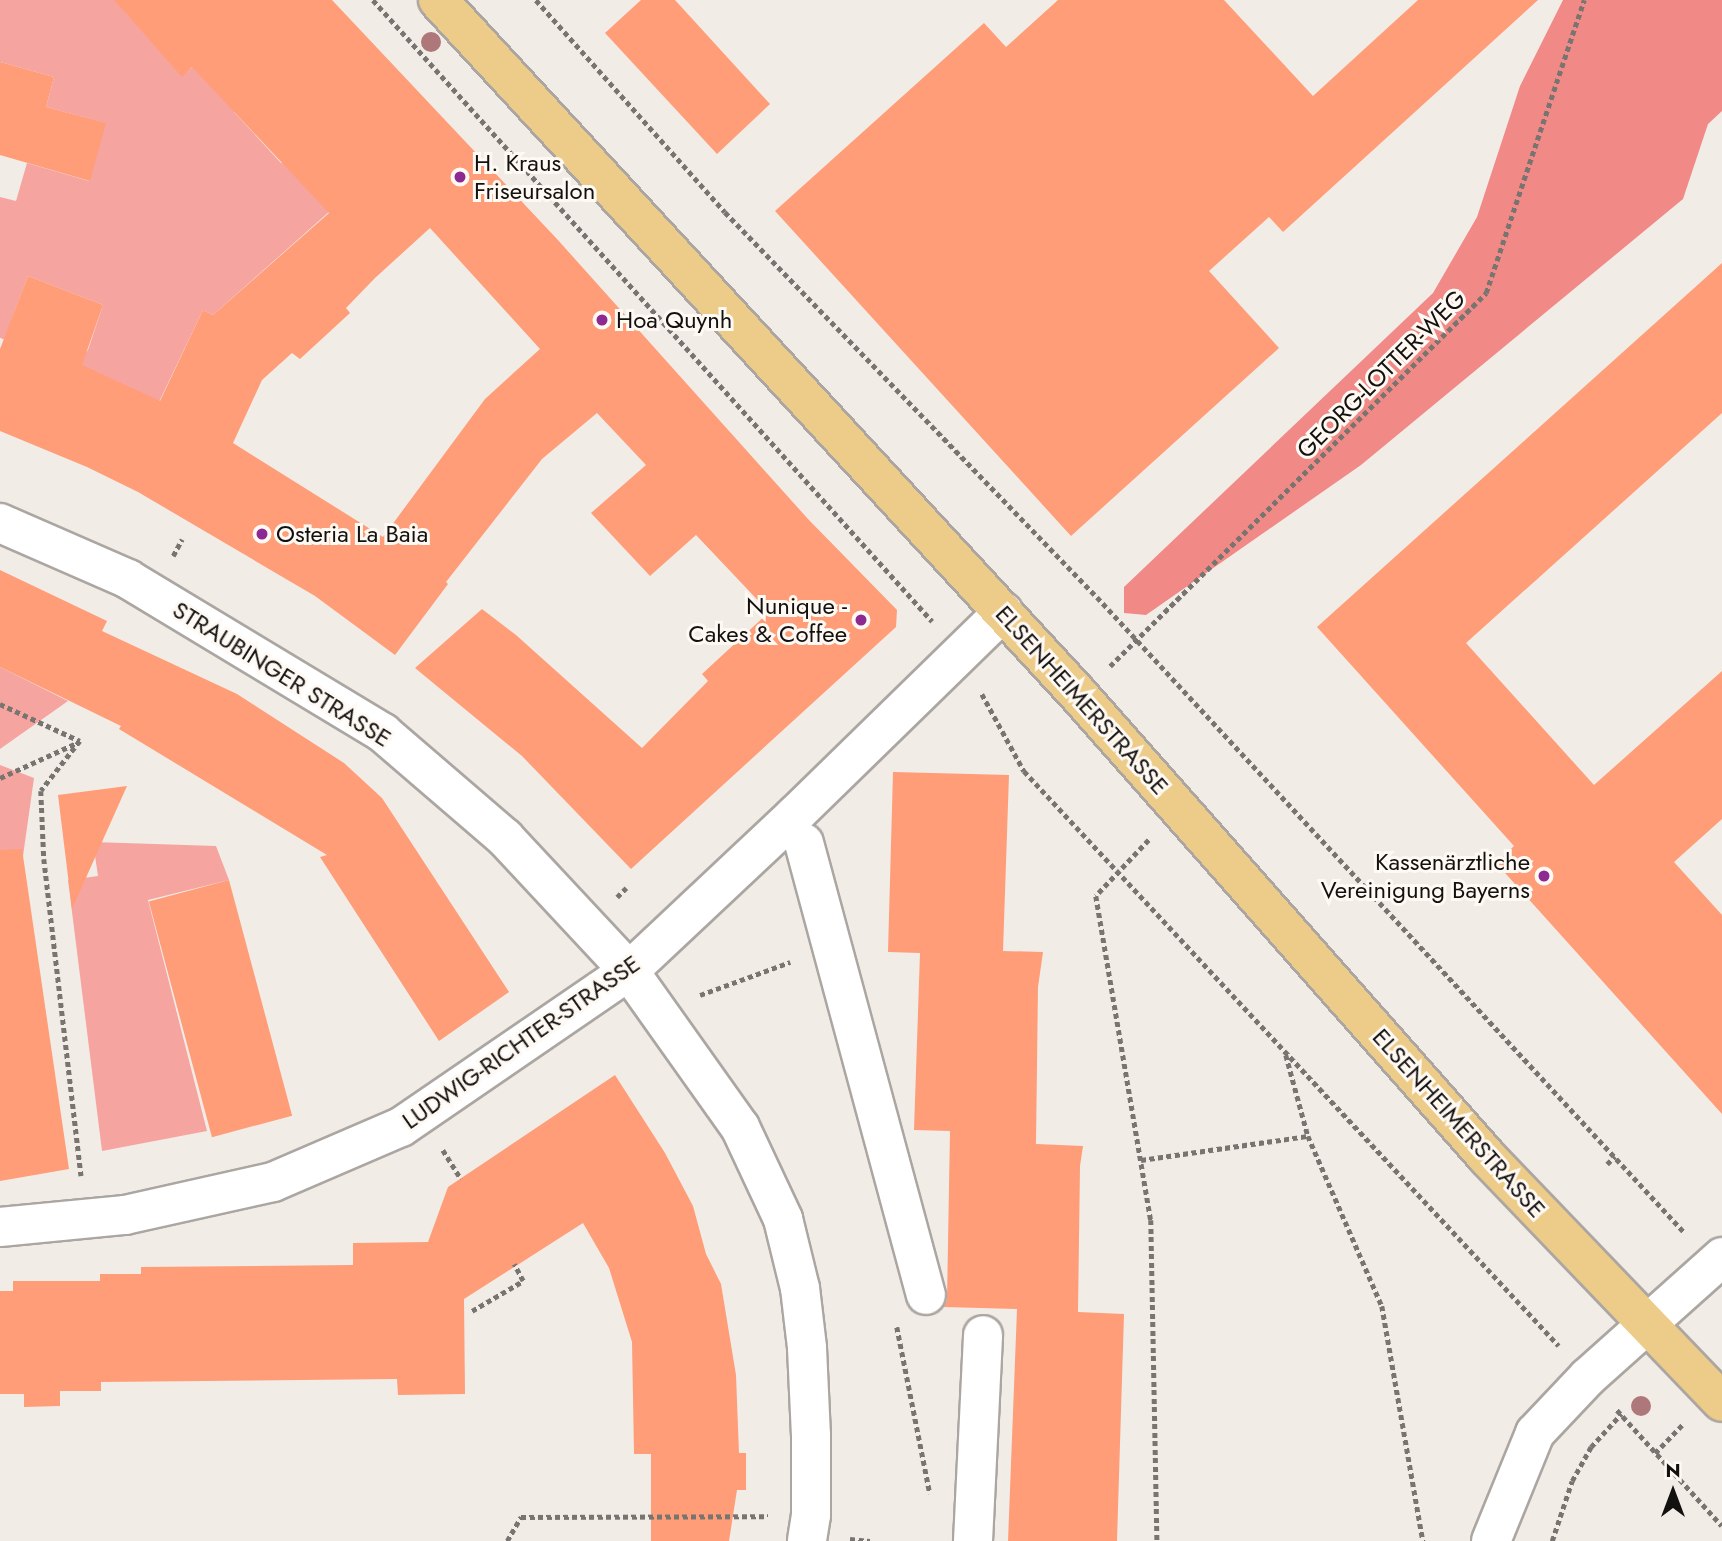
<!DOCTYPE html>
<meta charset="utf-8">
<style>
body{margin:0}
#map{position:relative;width:1722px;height:1541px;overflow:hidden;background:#f2ece7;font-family:Jost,sans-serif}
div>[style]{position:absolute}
.green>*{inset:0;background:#f6a4a0}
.forest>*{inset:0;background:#f18986}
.building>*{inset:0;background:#fe9d77;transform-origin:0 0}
.path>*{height:4.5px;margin-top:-2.25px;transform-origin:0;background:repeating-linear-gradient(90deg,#787470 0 5px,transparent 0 8.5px)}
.roads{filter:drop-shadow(2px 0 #aca6a2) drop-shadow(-2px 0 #aca6a2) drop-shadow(0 2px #aca6a2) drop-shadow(0 -2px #aca6a2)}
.minor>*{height:38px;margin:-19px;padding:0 19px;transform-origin:19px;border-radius:19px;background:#fff}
.major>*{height:38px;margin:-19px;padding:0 19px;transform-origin:19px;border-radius:19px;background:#edcb88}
.trees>*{width:20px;height:20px;margin:-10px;border-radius:50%;background:#ae787a}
.dots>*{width:19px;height:19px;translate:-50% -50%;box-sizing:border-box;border:4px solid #fff9f4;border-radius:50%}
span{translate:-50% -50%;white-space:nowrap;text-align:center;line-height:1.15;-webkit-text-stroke:6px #fff9f4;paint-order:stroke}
.poi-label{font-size:24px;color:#13110f}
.left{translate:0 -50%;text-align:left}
.right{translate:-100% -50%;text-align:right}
.street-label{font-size:24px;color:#13110f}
.north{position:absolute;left:1638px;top:1457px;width:70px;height:70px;-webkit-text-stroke:5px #fff9f4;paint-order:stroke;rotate:0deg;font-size:19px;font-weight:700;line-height:28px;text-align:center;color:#13110f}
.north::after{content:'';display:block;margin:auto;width:24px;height:32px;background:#13110f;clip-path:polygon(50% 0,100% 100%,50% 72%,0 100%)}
</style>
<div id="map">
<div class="green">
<i style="clip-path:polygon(0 0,136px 0,124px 11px,182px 76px,237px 28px,277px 75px,234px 112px,281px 163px,375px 171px,213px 315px,203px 310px,158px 404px,73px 367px,88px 350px,103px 305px,28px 276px,11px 321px,9px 341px,0 338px,0 197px,16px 201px,27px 163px,89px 181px,105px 123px,46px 107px,54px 77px,0 62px)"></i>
<i style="clip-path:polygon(0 667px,68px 701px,0 749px)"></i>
<i style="clip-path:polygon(0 765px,34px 778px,23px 856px,0 859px)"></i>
<i style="clip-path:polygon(93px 842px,216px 846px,229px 880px,148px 900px,207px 1131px,102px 1151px,68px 880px,98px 876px)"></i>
</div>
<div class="forest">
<i style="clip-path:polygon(1563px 0,1722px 0,1722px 111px,1708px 124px,1683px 199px,1361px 465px,1146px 615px,1124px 613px,1124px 587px,1433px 293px,1477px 217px,1520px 86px)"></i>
</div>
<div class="building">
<i style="clip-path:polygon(evenodd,114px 0,332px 0,557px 239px,808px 519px,897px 610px,896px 627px,631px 869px,522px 756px,415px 668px,482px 609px,516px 635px,642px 748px,708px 681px,702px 674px,769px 612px,696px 535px,650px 576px,591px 513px,646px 465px,597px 413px,542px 459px,446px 582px,448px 584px,395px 655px,315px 596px,138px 492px,87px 467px,0 431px,0 349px,28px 276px,103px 305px,82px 365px,160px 401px,203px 310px,213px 315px,329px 213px,192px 67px,182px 77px,114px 0,430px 228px,540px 349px,485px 399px,383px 537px,233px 443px,262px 380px,292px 353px,300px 359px,350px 313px,346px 308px,375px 278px,430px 228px)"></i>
<i style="clip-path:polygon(641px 0,675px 0,770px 104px,717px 154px,605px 33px)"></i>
<i style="clip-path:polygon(1058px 0,1224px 0,1313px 96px,1418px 0,1538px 0,1283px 232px,1269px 217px,1209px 271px,1279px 348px,1071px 536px,775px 211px,984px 23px,1006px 47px)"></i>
<i style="clip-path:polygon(0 62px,54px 77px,46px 107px,106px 123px,90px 181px,0 155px)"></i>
<i style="clip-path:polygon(1722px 263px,1722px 413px,1466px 643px,1594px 785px,1722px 671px,1722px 819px,1674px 862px,1722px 915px,1722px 1114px,1496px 863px,1514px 846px,1317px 627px)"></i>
<i style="clip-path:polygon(0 570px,107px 621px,102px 631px,237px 694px,344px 763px,382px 798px,509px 992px,439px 1041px,320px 857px,327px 855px,119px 729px,121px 726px,0 667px)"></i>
<i style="clip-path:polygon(893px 772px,1009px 775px,1003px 951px,1043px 952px,1038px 987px,1036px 1144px,1083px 1146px,1080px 1166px,1078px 1312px,1124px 1314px,1117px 1541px,1008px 1541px,1017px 1309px,944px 1307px,947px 1300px,950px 1131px,914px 1130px,920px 953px,888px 952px)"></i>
<i style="clip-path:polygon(127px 786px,72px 909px,58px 795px)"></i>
<i style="clip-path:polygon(22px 849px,69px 1169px,0 1181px,0 850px)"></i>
<i style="left:229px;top:880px;width:244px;height:83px;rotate:75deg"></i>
<i style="clip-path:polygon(615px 1075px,665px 1153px,693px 1206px,706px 1254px,721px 1284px,736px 1375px,739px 1453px,746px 1453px,746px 1490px,737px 1490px,729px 1541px,651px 1541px,651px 1454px,634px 1454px,632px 1342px,609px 1268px,583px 1223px,464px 1299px,465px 1394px,398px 1395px,397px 1379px,101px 1382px,101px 1391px,60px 1391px,60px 1406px,24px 1407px,24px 1394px,0 1394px,0 1291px,13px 1291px,13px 1281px,100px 1281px,100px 1274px,141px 1274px,141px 1267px,353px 1265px,353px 1243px,428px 1242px,448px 1187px)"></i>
</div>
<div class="path">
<i style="left:373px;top:0;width:836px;rotate:48.01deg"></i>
<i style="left:536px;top:0;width:284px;rotate:48.3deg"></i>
<i style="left:725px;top:212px;width:535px;rotate:45.98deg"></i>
<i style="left:1097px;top:597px;width:865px;rotate:47.25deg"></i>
<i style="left:173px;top:556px;width:19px;rotate:-62deg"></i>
<i style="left:1110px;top:666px;width:530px;rotate:-44.77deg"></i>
<i style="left:1486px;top:293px;width:309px;rotate:-71.5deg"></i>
<i style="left:982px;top:694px;width:88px;rotate:61.4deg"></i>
<i style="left:1024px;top:771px;width:785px;rotate:47.06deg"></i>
<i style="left:0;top:704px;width:88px;rotate:24.8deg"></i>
<i style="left:80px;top:741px;width:63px;rotate:128deg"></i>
<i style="left:41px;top:791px;width:68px;rotate:87.5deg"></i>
<i style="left:44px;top:859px;width:319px;rotate:83.3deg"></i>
<i style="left:0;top:778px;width:87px;rotate:-24.5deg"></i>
<i style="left:1149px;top:840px;width:77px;rotate:133.4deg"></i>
<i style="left:1096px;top:896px;width:329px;rotate:80.4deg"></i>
<i style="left:1151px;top:1220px;width:321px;rotate:88.9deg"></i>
<i style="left:617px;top:897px;width:13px;rotate:-45deg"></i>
<i style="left:700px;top:995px;width:96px;rotate:-20.1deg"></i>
<i style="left:1286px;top:1055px;width:84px;rotate:74.8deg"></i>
<i style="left:1308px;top:1136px;width:185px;rotate:66.5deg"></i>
<i style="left:1382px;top:1306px;width:239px;rotate:80.1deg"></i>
<i style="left:443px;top:1150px;width:34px;rotate:58deg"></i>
<i style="left:1141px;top:1160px;width:169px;rotate:-8.2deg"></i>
<i style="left:1607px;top:1164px;width:11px;rotate:-45deg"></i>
<i style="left:472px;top:1311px;width:59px;rotate:-30.5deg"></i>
<i style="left:523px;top:1281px;width:19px;rotate:-118deg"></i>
<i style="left:897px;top:1327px;width:170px;rotate:78.8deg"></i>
<i style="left:1617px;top:1410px;width:156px;rotate:47.8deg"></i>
<i style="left:1655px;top:1453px;width:39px;rotate:-46deg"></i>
<i style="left:850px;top:1539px;width:20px;rotate:6deg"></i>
<i style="left:507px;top:1541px;width:28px;rotate:-60deg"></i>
<i style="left:521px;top:1517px;width:247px;rotate:-0.2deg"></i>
<i style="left:1552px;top:1541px;width:63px;rotate:-71.6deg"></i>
<i style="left:1572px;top:1481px;width:39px;rotate:-61deg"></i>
<i style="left:1591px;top:1447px;width:45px;rotate:-47.7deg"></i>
</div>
<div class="roads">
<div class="minor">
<i style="left:0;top:523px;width:140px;rotate:23.6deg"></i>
<i style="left:128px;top:579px;width:298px;rotate:31.1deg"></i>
<i style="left:383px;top:733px;width:161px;rotate:40.7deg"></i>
<i style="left:505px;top:838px;width:182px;rotate:47deg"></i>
<i style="left:629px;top:971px;width:191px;rotate:54.6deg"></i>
<i style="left:740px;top:1127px;width:102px;rotate:64.9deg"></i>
<i style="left:783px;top:1219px;width:71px;rotate:76.2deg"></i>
<i style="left:800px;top:1288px;width:60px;rotate:83.3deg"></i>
<i style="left:807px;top:1348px;width:87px;rotate:87.4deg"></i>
<i style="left:811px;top:1435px;width:80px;rotate:90deg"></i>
<i style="left:811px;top:1515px;width:26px;rotate:99deg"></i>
<i style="left:804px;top:843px;width:468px;rotate:74.9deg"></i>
<i style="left:0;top:1227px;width:126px;rotate:-5.5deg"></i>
<i style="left:125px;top:1215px;width:152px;rotate:-12.6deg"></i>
<i style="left:273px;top:1182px;width:139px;rotate:-23.3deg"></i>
<i style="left:401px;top:1127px;width:276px;rotate:-34.4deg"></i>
<i style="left:629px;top:971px;width:228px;rotate:-43.2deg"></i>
<i style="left:795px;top:815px;width:291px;rotate:-44.3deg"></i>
<i style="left:973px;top:1541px;width:206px;rotate:-87.2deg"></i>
<i style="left:1491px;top:1541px;width:117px;rotate:-67.8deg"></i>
<i style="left:1535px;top:1433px;width:77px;rotate:-46.6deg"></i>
<i style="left:1588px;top:1377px;width:180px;rotate:-41.8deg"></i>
</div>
<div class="major">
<i style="left:438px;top:0;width:944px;rotate:47.32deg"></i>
<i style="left:1078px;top:694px;width:618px;rotate:48.54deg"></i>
<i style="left:1487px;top:1157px;width:339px;rotate:46.2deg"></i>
</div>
</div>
<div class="trees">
<i style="left:431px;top:42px"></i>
<i style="left:1641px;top:1406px"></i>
</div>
<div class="dots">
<i style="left:460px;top:177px;background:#8c2a92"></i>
<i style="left:602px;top:320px;background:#8c2a92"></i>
<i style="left:262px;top:534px;background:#8c2a92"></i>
<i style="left:861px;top:620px;background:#8c2a92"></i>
<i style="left:1544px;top:876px;background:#8c2a92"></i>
</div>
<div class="poi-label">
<span class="left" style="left:474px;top:177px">H. Kraus<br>Friseursalon</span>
<span class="left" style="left:616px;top:320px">Hoa Quynh</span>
<span class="left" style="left:276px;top:534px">Osteria La Baia</span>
<span class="right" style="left:847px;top:620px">Nunique -<br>Cakes &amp; Coffee</span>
<span class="right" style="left:1530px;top:876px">Kassenärztliche<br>Vereinigung Bayerns</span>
</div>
<div class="street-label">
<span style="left:1381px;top:374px;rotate:-45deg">GEORG-LOTTER-WEG</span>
<span style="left:282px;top:674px;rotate:32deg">STRAUBINGER STRASSE</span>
<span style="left:1082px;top:700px;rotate:48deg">ELSENHEIMERSTRASSE</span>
<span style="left:521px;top:1042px;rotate:-35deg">LUDWIG-RICHTER-STRASSE</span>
<span style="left:1459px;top:1123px;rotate:48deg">ELSENHEIMERSTRASSE</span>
</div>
<div class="north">N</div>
</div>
